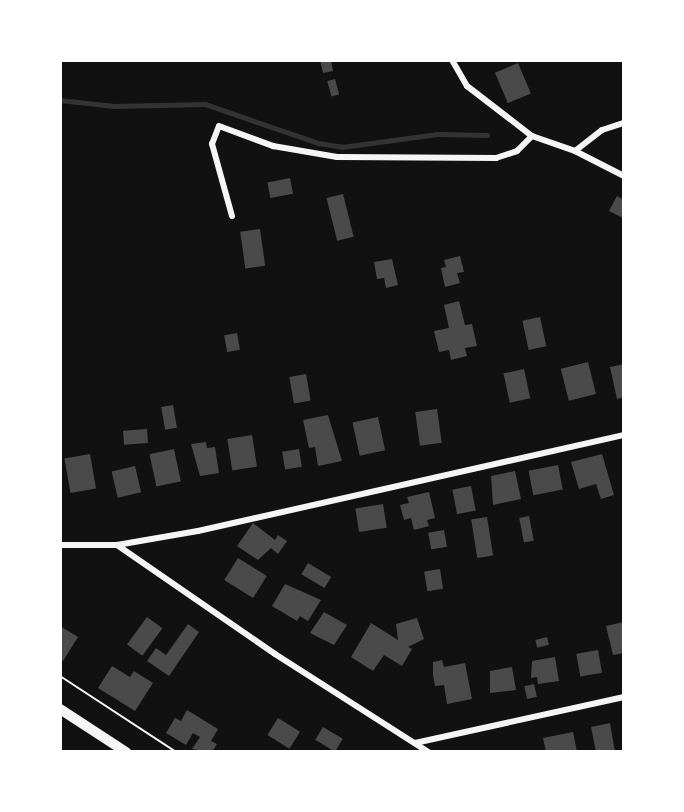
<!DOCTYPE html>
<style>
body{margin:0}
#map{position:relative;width:684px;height:812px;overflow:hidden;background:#111;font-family:Arial,sans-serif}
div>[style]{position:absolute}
.stream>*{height:4.5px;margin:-2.25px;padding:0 2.25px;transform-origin:2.25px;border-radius:2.25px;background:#333}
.building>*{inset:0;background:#4a4a4a;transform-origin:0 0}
.path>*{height:2px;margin:-1px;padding:0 1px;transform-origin:1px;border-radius:1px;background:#f5f5f5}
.minor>*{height:6px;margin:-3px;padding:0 3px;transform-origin:3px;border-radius:3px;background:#f5f5f5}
.secondary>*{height:10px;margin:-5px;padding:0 5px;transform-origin:5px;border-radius:5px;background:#f5f5f5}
span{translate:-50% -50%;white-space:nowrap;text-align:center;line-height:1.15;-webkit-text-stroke:6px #fff;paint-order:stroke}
.frame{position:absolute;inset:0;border:62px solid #fff;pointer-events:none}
</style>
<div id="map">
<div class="stream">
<i style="left:60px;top:100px;width:54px;rotate:6.3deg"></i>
<i style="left:114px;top:106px;width:91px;rotate:-1.3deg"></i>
<i style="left:205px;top:104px;width:120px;rotate:19deg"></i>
<i style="left:318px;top:143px;width:24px;rotate:9deg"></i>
<i style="left:342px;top:147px;width:96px;rotate:-7.8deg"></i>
<i style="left:437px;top:134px;width:50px;rotate:1.1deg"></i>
</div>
<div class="building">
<i style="clip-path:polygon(320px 60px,331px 60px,333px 71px,323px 73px)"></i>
<i style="left:518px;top:63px;width:33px;height:25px;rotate:67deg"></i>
<i style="left:335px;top:79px;width:16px;height:8px;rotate:75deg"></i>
<i style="left:290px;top:178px;width:16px;height:23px;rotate:79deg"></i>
<i style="left:343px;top:194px;width:44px;height:17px;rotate:76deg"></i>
<i style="clip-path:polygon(617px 196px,624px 200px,623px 218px,609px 211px)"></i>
<i style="left:260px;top:229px;width:37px;height:20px;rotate:82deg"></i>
<i style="clip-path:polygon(460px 256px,464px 272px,457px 273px,460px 283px,445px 287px,441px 268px,446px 267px,444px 260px)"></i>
<i style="clip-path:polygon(392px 259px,398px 285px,386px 288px,384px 278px,377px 279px,374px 262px)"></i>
<i style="clip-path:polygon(459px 301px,465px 325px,472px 324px,477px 346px,465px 348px,467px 356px,451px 360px,449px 350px,439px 352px,434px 331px,449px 328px,444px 305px)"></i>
<i style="left:540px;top:317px;width:30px;height:18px;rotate:78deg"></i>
<i style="left:237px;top:333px;width:17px;height:13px;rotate:80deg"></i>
<i style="left:588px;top:362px;width:33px;height:28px;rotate:76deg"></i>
<i style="clip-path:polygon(624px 364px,624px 397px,617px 399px,610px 367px)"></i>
<i style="left:524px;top:369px;width:30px;height:21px;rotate:78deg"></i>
<i style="left:306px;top:374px;width:27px;height:17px;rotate:80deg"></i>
<i style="left:173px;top:405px;width:23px;height:12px;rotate:80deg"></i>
<i style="left:437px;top:409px;width:34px;height:22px;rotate:82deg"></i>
<i style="clip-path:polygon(328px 415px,342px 461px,318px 466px,315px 447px,309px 448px,303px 420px)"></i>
<i style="left:378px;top:417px;width:34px;height:26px;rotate:78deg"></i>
<i style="left:147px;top:429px;width:14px;height:24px;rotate:86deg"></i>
<i style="left:252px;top:435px;width:32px;height:25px;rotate:81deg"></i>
<i style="clip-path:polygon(206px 442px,207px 448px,215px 447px,219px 473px,200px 476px,191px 444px)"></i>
<i style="left:174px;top:449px;width:33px;height:25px;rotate:78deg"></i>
<i style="left:299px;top:449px;width:18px;height:17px;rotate:81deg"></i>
<i style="left:90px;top:454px;width:35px;height:26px;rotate:80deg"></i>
<i style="clip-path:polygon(602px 454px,614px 495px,601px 499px,596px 484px,579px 489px,571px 462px)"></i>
<i style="left:558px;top:465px;width:25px;height:30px;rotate:79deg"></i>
<i style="left:135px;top:466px;width:27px;height:24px;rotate:77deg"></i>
<i style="clip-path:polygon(515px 471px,521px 499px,493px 505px,491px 476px)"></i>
<i style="left:471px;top:486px;width:25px;height:19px;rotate:79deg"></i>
<i style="clip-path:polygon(429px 492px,435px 518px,427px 520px,429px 526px,414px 530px,411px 518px,404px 520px,400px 505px,409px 503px,407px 497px)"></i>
<i style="left:383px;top:504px;width:24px;height:28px;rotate:81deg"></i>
<i style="left:529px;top:516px;width:25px;height:10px;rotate:79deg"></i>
<i style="left:487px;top:517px;width:39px;height:16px;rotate:81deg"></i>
<i style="clip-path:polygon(253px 523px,275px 540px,278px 535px,287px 541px,278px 554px,271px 548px,258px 560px,237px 546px)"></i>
<i style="left:444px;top:530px;width:17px;height:16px;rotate:80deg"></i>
<i style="left:238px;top:558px;width:34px;height:26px;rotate:32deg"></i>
<i style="left:308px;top:563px;width:27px;height:13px;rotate:31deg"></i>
<i style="left:440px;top:569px;width:20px;height:16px;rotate:81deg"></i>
<i style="clip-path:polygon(285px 584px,321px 600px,308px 621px,300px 616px,297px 621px,272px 606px)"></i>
<i style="clip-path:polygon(324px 612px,347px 625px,334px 645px,310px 633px)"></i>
<i style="left:147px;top:617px;width:19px;height:34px;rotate:36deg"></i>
<i style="clip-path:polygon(417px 618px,424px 639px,408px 647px,412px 649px,402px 666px,384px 655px,373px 671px,351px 657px,371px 623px,398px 640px,396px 624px)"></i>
<i style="clip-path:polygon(624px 622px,624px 653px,613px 655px,606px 626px)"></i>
<i style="clip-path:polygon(188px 624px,199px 632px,169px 676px,147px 661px,156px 648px,166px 655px)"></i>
<i style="clip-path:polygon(60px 626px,78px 637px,63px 661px,60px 659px)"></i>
<i style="left:547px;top:637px;width:8px;height:12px;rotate:76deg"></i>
<i style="left:598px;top:650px;width:23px;height:22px;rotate:80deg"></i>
<i style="clip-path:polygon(555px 657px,559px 681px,538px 684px,537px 677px,531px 678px,532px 661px)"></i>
<i style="clip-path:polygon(442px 660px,444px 667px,465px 663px,472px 699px,447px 704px,444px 685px,435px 686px,433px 675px,433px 662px)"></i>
<i style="clip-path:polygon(112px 666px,130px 677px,134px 671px,153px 683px,135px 711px,98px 688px)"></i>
<i style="clip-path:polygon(512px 667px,516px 690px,490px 693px,490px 671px)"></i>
<i style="left:534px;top:684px;width:13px;height:10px;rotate:77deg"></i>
<i style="clip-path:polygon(187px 710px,218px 729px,211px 741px,217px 744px,212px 752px,192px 749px,200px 737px,193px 733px,186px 745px,166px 733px,175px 718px,181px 721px)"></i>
<i style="left:278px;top:718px;width:26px;height:20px;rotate:32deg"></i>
<i style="clip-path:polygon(610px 723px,615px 752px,596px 752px,591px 727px)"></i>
<i style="left:323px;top:727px;width:23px;height:15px;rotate:31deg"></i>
<i style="clip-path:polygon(573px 732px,577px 752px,546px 752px,543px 738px)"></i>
</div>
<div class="path">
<i style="left:60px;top:676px;width:139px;rotate:33.2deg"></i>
</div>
<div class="minor">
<i style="left:452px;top:60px;width:30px;rotate:60deg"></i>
<i style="left:467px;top:86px;width:82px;rotate:37.6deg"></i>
<i style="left:532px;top:136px;width:46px;rotate:19.2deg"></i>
<i style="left:575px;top:151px;width:55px;rotate:27deg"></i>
<i style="left:575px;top:151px;width:34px;rotate:-38deg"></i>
<i style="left:602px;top:130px;width:23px;rotate:-18deg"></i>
<i style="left:232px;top:216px;width:75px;rotate:-105.5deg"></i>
<i style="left:212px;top:144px;width:19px;rotate:-69deg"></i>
<i style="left:219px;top:126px;width:58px;rotate:20.3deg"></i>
<i style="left:273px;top:146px;width:65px;rotate:9.8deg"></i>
<i style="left:337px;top:157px;width:159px;rotate:0.4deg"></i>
<i style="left:496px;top:158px;width:22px;rotate:-18deg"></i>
<i style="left:517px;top:151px;width:21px;rotate:-45deg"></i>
<i style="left:60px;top:545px;width:57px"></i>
<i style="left:117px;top:545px;width:82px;rotate:-9.8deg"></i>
<i style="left:198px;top:531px;width:437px;rotate:-12.7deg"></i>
<i style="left:117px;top:545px;width:192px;rotate:34.6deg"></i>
<i style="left:275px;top:654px;width:182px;rotate:32.6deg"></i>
<i style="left:415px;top:743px;width:214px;rotate:-12.4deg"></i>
</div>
<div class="secondary">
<i style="left:60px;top:709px;width:79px;rotate:33.1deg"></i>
</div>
<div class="frame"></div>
</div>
